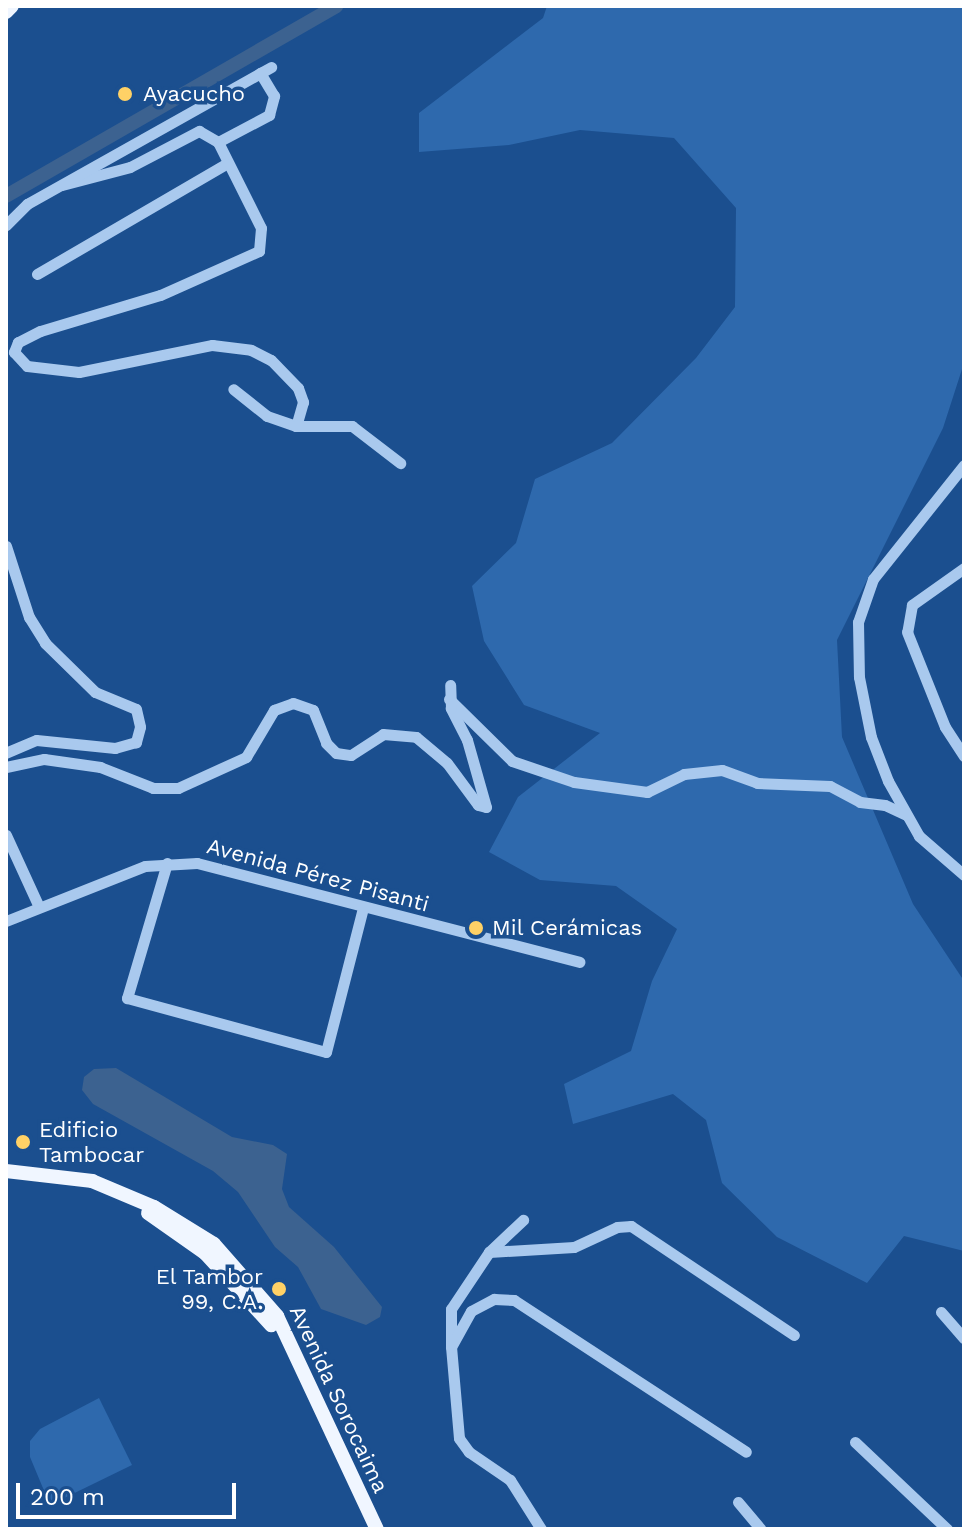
<!DOCTYPE html>
<meta charset="utf-8">
<style>
body{margin:0}
#map{position:relative;width:970px;height:1535px;overflow:hidden;background:#1b4f8f;font-family:"Work Sans",sans-serif}
div>[style]{position:absolute}
.green>*{inset:0;background:#2e69ad}
.water>*{inset:0;background:#3c6290}
.river>*{height:14px;margin:-7px;padding:0 7px;transform-origin:7px;border-radius:7px;background:#3c6290}
.minor>*{height:11px;margin:-5.5px;padding:0 5.5px;transform-origin:5.5px;border-radius:5.5px;background:#a9c9ee}
.major>*{height:14px;margin:-7px;padding:0 7px;transform-origin:7px;border-radius:7px;background:#f0f6ff}
.dots>*{width:22px;height:22px;translate:-50% -50%;box-sizing:border-box;border:4px solid #1b4f8f;border-radius:50%}
span{translate:-50% -50%;white-space:nowrap;text-align:center;line-height:1.15;-webkit-text-stroke:7px #1b4f8f;paint-order:stroke}
.poi-label{font-size:22px;color:#fff}
.left{translate:0 -50%;text-align:left}
.right{translate:-100% -50%;text-align:right}
.street-label{font-size:22px;color:#fff}
.frame{position:absolute;inset:0;border:8px solid #fff;pointer-events:none}
.scale{position:absolute;left:16px;top:1483px;width:220px;height:36px;box-sizing:border-box;border:4px solid #fff;border-top:0;padding-left:10px;font-size:24px;line-height:28px;white-space:nowrap;color:#fff;-webkit-text-stroke:6px #1b4f8f;paint-order:stroke}
</style>
<div id="map">
<div class="green">
<i style="clip-path:polygon(547px 6px,964px 6px,964px 363px,943px 428px,837px 640px,842px 737px,913px 904px,964px 981px,964px 1251px,904px 1236px,867px 1283px,777px 1237px,722px 1183px,706px 1120px,673px 1094px,573px 1124px,564px 1084px,631px 1051px,652px 981px,677px 929px,616px 886px,540px 880px,489px 852px,518px 797px,600px 733px,524px 705px,484px 641px,472px 586px,516px 543px,535px 479px,612px 443px,696px 358px,735px 307px,736px 208px,674px 138px,580px 130px,509px 145px,419px 152px,419px 113px,543px 18px)"></i>
<i style="clip-path:polygon(99px 1398px,132px 1465px,50px 1505px,30px 1457px,30px 1441px,40px 1429px)"></i>
</div>
<div class="water">
<i style="clip-path:polygon(116px 1068px,232px 1137px,273px 1145px,287px 1154px,282px 1189px,289px 1207px,334px 1247px,382px 1307px,380px 1317px,366px 1325px,321px 1309px,298px 1267px,275px 1247px,238px 1192px,213px 1171px,93px 1104px,82px 1090px,84px 1077px,94px 1069px)"></i>
</div>
<div class="river">
<i style="left:6px;top:196px;width:381px;rotate:-29.9deg"></i>
</div>
<div class="minor">
<i style="left:218px;top:142px;width:58px;rotate:-27.9deg"></i>
<i style="left:269px;top:115px;width:20px;rotate:-75deg"></i>
<i style="left:274px;top:96px;width:27px;rotate:-121deg"></i>
<i style="left:62px;top:185px;width:70px;rotate:-14.8deg"></i>
<i style="left:130px;top:167px;width:78px;rotate:-27.6deg"></i>
<i style="left:199px;top:131px;width:22px;rotate:30deg"></i>
<i style="left:218px;top:142px;width:96px;rotate:63.4deg"></i>
<i style="left:261px;top:228px;width:23px;rotate:95deg"></i>
<i style="left:259px;top:251px;width:108px;rotate:156deg"></i>
<i style="left:160px;top:295px;width:125px;rotate:163.3deg"></i>
<i style="left:40px;top:331px;width:25px;rotate:153deg"></i>
<i style="left:18px;top:342px;width:11px;rotate:112deg"></i>
<i style="left:14px;top:352px;width:19px;rotate:47deg"></i>
<i style="left:27px;top:366px;width:52px;rotate:6.6deg"></i>
<i style="left:79px;top:372px;width:136px;rotate:-11.5deg"></i>
<i style="left:212px;top:345px;width:39px;rotate:7deg"></i>
<i style="left:251px;top:350px;width:22px;rotate:27deg"></i>
<i style="left:271px;top:360px;width:39px;rotate:46deg"></i>
<i style="left:298px;top:388px;width:15px;rotate:70deg"></i>
<i style="left:303px;top:402px;width:25px;rotate:106deg"></i>
<i style="left:296px;top:426px;width:31px;rotate:-161deg"></i>
<i style="left:267px;top:416px;width:43px;rotate:-141.5deg"></i>
<i style="left:6px;top:225px;width:30px;rotate:-45deg"></i>
<i style="left:27px;top:204px;width:280px;rotate:-29.3deg"></i>
<i style="left:37px;top:274px;width:219px;rotate:-30.2deg"></i>
<i style="left:296px;top:426px;width:56px"></i>
<i style="left:352px;top:426px;width:61px;rotate:37.6deg"></i>
<i style="left:964px;top:465px;width:146px;rotate:128.6deg"></i>
<i style="left:873px;top:579px;width:46px;rotate:109.2deg"></i>
<i style="left:858px;top:622px;width:55px;rotate:89deg"></i>
<i style="left:859px;top:677px;width:61px;rotate:78.7deg"></i>
<i style="left:871px;top:737px;width:47px;rotate:68.9deg"></i>
<i style="left:888px;top:781px;width:63px;rotate:60.6deg"></i>
<i style="left:919px;top:836px;width:60px;rotate:40.9deg"></i>
<i style="left:6px;top:546px;width:75px;rotate:72.1deg"></i>
<i style="left:29px;top:617px;width:31px;rotate:58deg"></i>
<i style="left:45px;top:643px;width:70px;rotate:44.4deg"></i>
<i style="left:95px;top:692px;width:44px;rotate:22.5deg"></i>
<i style="left:136px;top:709px;width:18px;rotate:77deg"></i>
<i style="left:140px;top:727px;width:16px;rotate:105deg"></i>
<i style="left:136px;top:742px;width:22px;rotate:164deg"></i>
<i style="left:115px;top:748px;width:79px;rotate:-174.2deg"></i>
<i style="left:36px;top:740px;width:33px;rotate:157deg"></i>
<i style="left:964px;top:568px;width:64px;rotate:144.6deg"></i>
<i style="left:912px;top:605px;width:27px;rotate:100deg"></i>
<i style="left:907px;top:632px;width:102px;rotate:68.2deg"></i>
<i style="left:945px;top:727px;width:35px;rotate:57deg"></i>
<i style="left:449px;top:699px;width:88px;rotate:44.5deg"></i>
<i style="left:512px;top:761px;width:65px;rotate:18.7deg"></i>
<i style="left:574px;top:782px;width:74px;rotate:7.8deg"></i>
<i style="left:647px;top:792px;width:41px;rotate:-25.9deg"></i>
<i style="left:684px;top:774px;width:38px;rotate:-6deg"></i>
<i style="left:722px;top:770px;width:37px;rotate:20deg"></i>
<i style="left:757px;top:783px;width:73px;rotate:2.4deg"></i>
<i style="left:830px;top:786px;width:34px;rotate:28deg"></i>
<i style="left:860px;top:802px;width:25px;rotate:7deg"></i>
<i style="left:885px;top:805px;width:23px;rotate:25deg"></i>
<i style="left:6px;top:767px;width:39px;rotate:-12deg"></i>
<i style="left:44px;top:759px;width:57px;rotate:8.1deg"></i>
<i style="left:100px;top:767px;width:57px;rotate:21.6deg"></i>
<i style="left:153px;top:788px;width:25px"></i>
<i style="left:178px;top:788px;width:75px;rotate:-24.5deg"></i>
<i style="left:246px;top:757px;width:55px;rotate:-59.2deg"></i>
<i style="left:274px;top:710px;width:20px;rotate:-20deg"></i>
<i style="left:293px;top:703px;width:21px;rotate:19deg"></i>
<i style="left:313px;top:710px;width:35px;rotate:68deg"></i>
<i style="left:326px;top:743px;width:14px;rotate:45deg"></i>
<i style="left:336px;top:753px;width:15px;rotate:8deg"></i>
<i style="left:351px;top:755px;width:38px;rotate:-33deg"></i>
<i style="left:383px;top:734px;width:33px;rotate:5deg"></i>
<i style="left:416px;top:737px;width:40px;rotate:40deg"></i>
<i style="left:447px;top:763px;width:52px;rotate:53.6deg"></i>
<i style="left:478px;top:805px;width:8px;rotate:14deg"></i>
<i style="left:486px;top:807px;width:70px;rotate:-105.8deg"></i>
<i style="left:467px;top:740px;width:36px;rotate:-117deg"></i>
<i style="left:451px;top:708px;width:23px;rotate:-92deg"></i>
<i style="left:6px;top:835px;width:79px;rotate:65.4deg"></i>
<i style="left:167px;top:863px;width:141px;rotate:106.5deg"></i>
<i style="left:127px;top:998px;width:206px;rotate:15.2deg"></i>
<i style="left:326px;top:1052px;width:149px;rotate:-75.6deg"></i>
<i style="left:6px;top:921px;width:149px;rotate:-21.6deg"></i>
<i style="left:145px;top:866px;width:52px;rotate:-3.3deg"></i>
<i style="left:197px;top:863px;width:395px;rotate:14.5deg"></i>
<i style="left:489px;top:1252px;width:47px;rotate:-43.3deg"></i>
<i style="left:941px;top:1312px;width:35px;rotate:49deg"></i>
<i style="left:451px;top:1345px;width:36px;rotate:-90deg"></i>
<i style="left:451px;top:1309px;width:69px;rotate:-56.3deg"></i>
<i style="left:489px;top:1252px;width:85px;rotate:-3.4deg"></i>
<i style="left:574px;top:1247px;width:47px;rotate:-24.9deg"></i>
<i style="left:617px;top:1227px;width:14px;rotate:-4deg"></i>
<i style="left:631px;top:1226px;width:196px;rotate:33.8deg"></i>
<i style="left:855px;top:1442px;width:127px;rotate:43.4deg"></i>
<i style="left:738px;top:1502px;width:35px;rotate:50deg"></i>
<i style="left:541px;top:1529px;width:58px;rotate:-122.3deg"></i>
<i style="left:510px;top:1480px;width:50px;rotate:-145.7deg"></i>
<i style="left:469px;top:1452px;width:17px;rotate:-126deg"></i>
<i style="left:459px;top:1438px;width:91px;rotate:-95deg"></i>
<i style="left:451px;top:1347px;width:41px;rotate:-60.9deg"></i>
<i style="left:471px;top:1311px;width:26px;rotate:-28deg"></i>
<i style="left:494px;top:1299px;width:20px;rotate:3deg"></i>
<i style="left:514px;top:1300px;width:277px;rotate:33.2deg"></i>
</div>
<div class="major">
<i style="left:6px;top:12px;width:8px;rotate:-45deg"></i>
<i style="left:6px;top:1171px;width:87px;rotate:6.6deg"></i>
<i style="left:92px;top:1181px;width:67px;rotate:22.8deg"></i>
<i style="left:154px;top:1207px;width:70px;rotate:31.7deg"></i>
<i style="left:214px;top:1244px;width:96px;rotate:48.8deg"></i>
<i style="left:277px;top:1316px;width:235px;rotate:64.9deg"></i>
<i style="left:148px;top:1213px;width:70px;rotate:35.1deg"></i>
<i style="left:205px;top:1253px;width:98px;rotate:47.5deg"></i>
</div>
<div class="dots">
<i style="left:125px;top:94px;background:#ffd166"></i>
<i style="left:476px;top:928px;background:#ffd166"></i>
<i style="left:23px;top:1142px;background:#ffd166"></i>
<i style="left:279px;top:1289px;background:#ffd166"></i>
</div>
<div class="poi-label">
<span class="left" style="left:143px;top:94px">Ayacucho</span>
<span class="left" style="left:492px;top:928px">Mil Cerámicas</span>
<span class="left" style="left:39px;top:1142px">Edificio<br>Tambocar</span>
<span class="right" style="left:263px;top:1289px">El Tambor<br>99, C.A.</span>
</div>
<div class="street-label">
<span style="left:318px;top:875px;rotate:15deg">Avenida Pérez Pisanti</span>
<span style="left:339px;top:1399px;rotate:65deg">Avenida Sorocaima</span>
</div>
<div class="frame"></div>
<div class="scale">200 m</div>
</div>
